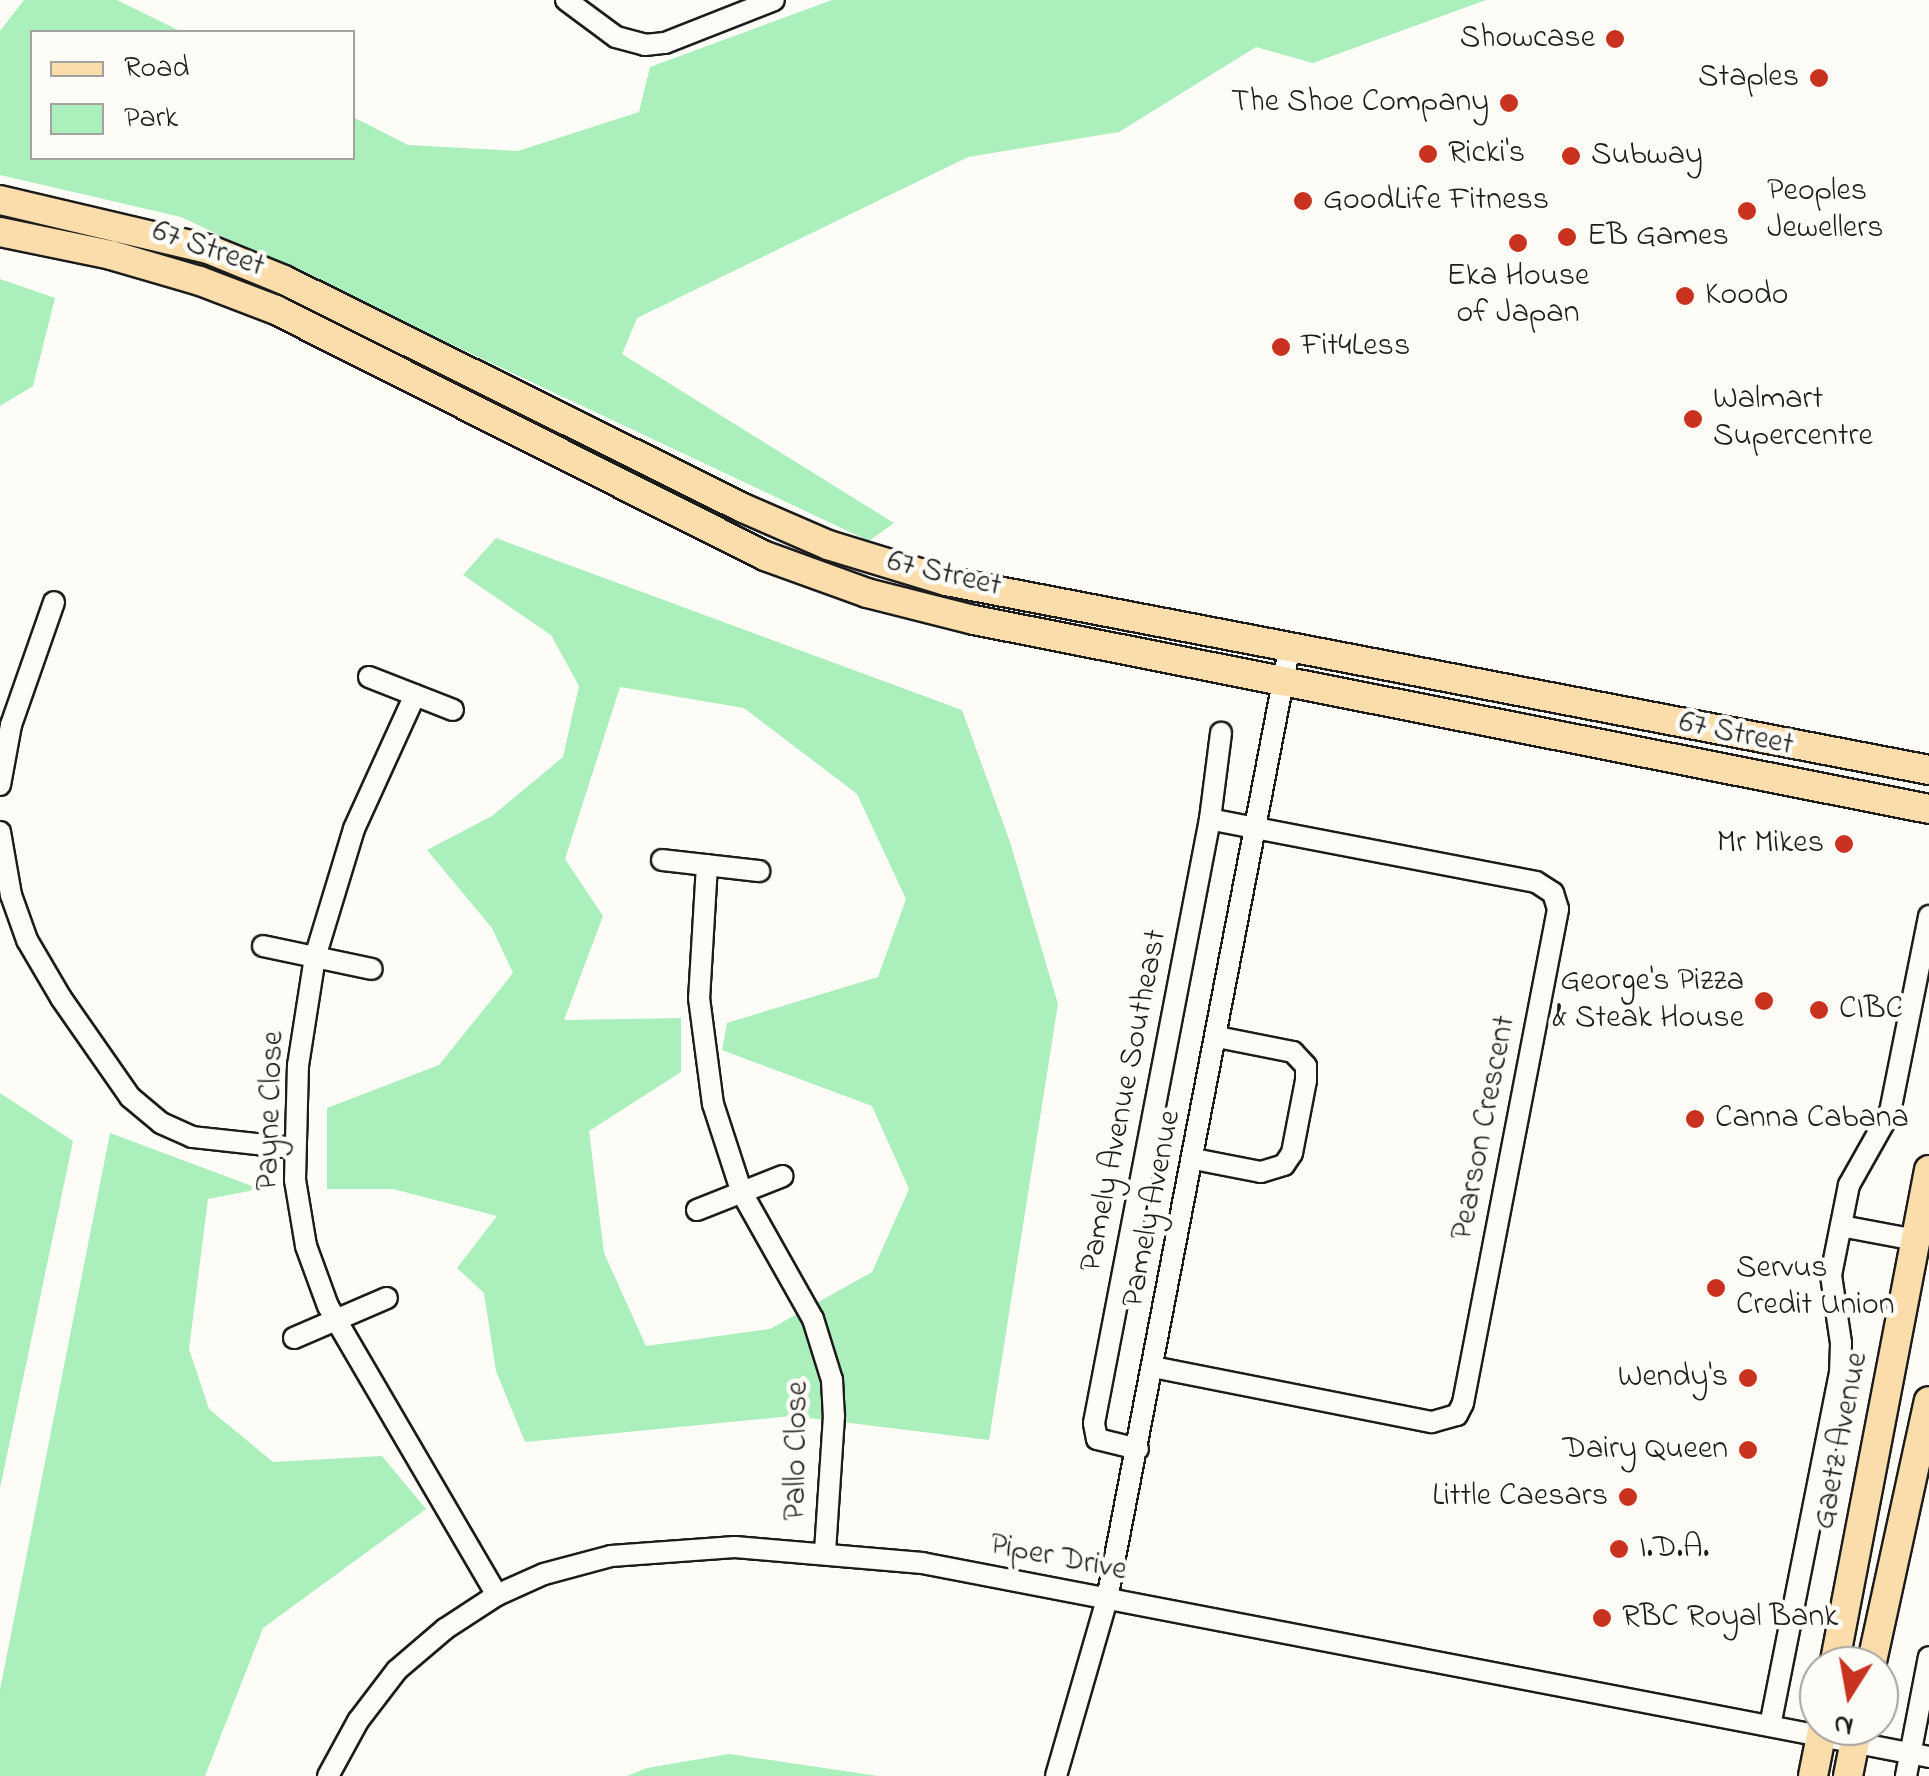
<!DOCTYPE html>
<style>
body{margin:0}
#map{position:relative;width:1929px;height:1776px;overflow:hidden;background:#fdfcf7;font-family:"Indie Flower",sans-serif}
div>[style]{position:absolute}
.green>*{inset:0;background:#abf0bc}
.roads{filter:drop-shadow(2px 0 #1c1c1c) drop-shadow(-2px 0 #1c1c1c) drop-shadow(0 2px #1c1c1c) drop-shadow(0 -2px #1c1c1c)}
.minor>*{height:20px;margin:-10px;padding:0 10px;transform-origin:10px;border-radius:10px;background:#fdfcf7}
.major>*{height:28px;margin:-14px;padding:0 14px;transform-origin:14px;border-radius:14px;background:#faddab}
.dots>*{width:28px;height:28px;translate:-50% -50%;box-sizing:border-box;border:5px solid #fdfcf7;border-radius:50%}
span{translate:-50% -50%;white-space:nowrap;text-align:center;line-height:1.15;-webkit-text-stroke:9px #fdfcf7;paint-order:stroke}
.poi-label{font-size:32px;color:#1c1c1c}
.right{translate:-100% -50%;text-align:right}
.left{translate:0 -50%;text-align:left}
.street-label{font-size:32px;color:#1c1c1c}
.legend{position:absolute;left:30px;top:30px;width:325px;height:130px;box-sizing:border-box;background:#fdfcf7;border:2px solid #a3a29f;margin:0;padding:12px 18px;list-style:none;font-size:30px;color:#1c1c1c}
.legend li{display:flex;align-items:center;gap:20px;height:50px}
.legend b{width:50px;border:2px solid #a3a29f}
.north{position:absolute;left:1799px;top:1646px;width:100px;height:100px;box-sizing:border-box;background:#fdfcf7;border:2px solid #a3a29f;border-radius:50%;rotate:191deg;font-size:28px;font-weight:700;line-height:40px;text-align:center;color:#1c1c1c}
.north::after{content:'';display:block;margin:auto;width:35px;height:45px;background:#c8321e;clip-path:polygon(50% 0,100% 100%,50% 72%,0 100%)}
</style>
<div id="map">
<div class="green">
<i style="clip-path:polygon(24px 0,117px 0,182px 32px,32px 32px,32px 158px,352px 158px,353px 117px,408px 145px,518px 151px,639px 112px,650px 67px,832px 0,1486px 0,1313px 63px,1256px 47px,1119px 132px,968px 157px,637px 318px,622px 354px,894px 523px,869px 541px,181px 217px,0 175px,0 31px)"></i>
<i style="clip-path:polygon(0 279px,55px 298px,33px 386px,0 406px)"></i>
<i style="clip-path:polygon(evenodd,496px 538px,962px 710px,1010px 842px,1058px 1004px,989px 1440px,792px 1416px,525px 1442px,496px 1371px,484px 1293px,457px 1268px,497px 1216px,393px 1189px,327px 1189px,327px 1108px,439px 1065px,513px 973px,492px 928px,427px 850px,492px 816px,563px 757px,579px 686px,551px 635px,463px 575px,496px 538px,620px 687px,744px 708px,857px 794px,906px 899px,878px 977px,727px 1023px,722px 1050px,872px 1106px,909px 1189px,872px 1272px,770px 1329px,646px 1346px,604px 1253px,589px 1131px,681px 1072px,681px 1018px,564px 1020px,603px 916px,565px 859px,620px 687px)"></i>
<i style="clip-path:polygon(0 1093px,73px 1141px,0 1488px)"></i>
<i style="clip-path:polygon(110px 1133px,260px 1189px,208px 1199px,189px 1349px,209px 1409px,273px 1462px,382px 1456px,426px 1509px,263px 1628px,205px 1776px,0 1776px,0 1690px)"></i>
<i style="clip-path:polygon(729px 1754px,878px 1776px,627px 1776px,647px 1768px)"></i>
</div>
<div class="roads">
<div class="minor">
<i style="left:566px;top:0;width:62px;rotate:36.5deg"></i>
<i style="left:616px;top:37px;width:30px;rotate:15deg"></i>
<i style="left:645px;top:45px;width:20px;rotate:-6deg"></i>
<i style="left:665px;top:43px;width:117px;rotate:-21.5deg"></i>
<i style="left:369px;top:677px;width:90px;rotate:21.4deg"></i>
<i style="left:415px;top:695px;width:147px;rotate:114.5deg"></i>
<i style="left:354px;top:829px;width:134px;rotate:106.9deg"></i>
<i style="left:315px;top:957px;width:109px;rotate:98.9deg"></i>
<i style="left:298px;top:1065px;width:115px;rotate:91.5deg"></i>
<i style="left:295px;top:1180px;width:67px;rotate:80.5deg"></i>
<i style="left:306px;top:1246px;width:64px;rotate:69.9deg"></i>
<i style="left:328px;top:1306px;width:335px;rotate:59.7deg"></i>
<i style="left:0;top:785px;width:61px;rotate:-79.6deg"></i>
<i style="left:11px;top:725px;width:130px;rotate:-70.7deg"></i>
<i style="left:0;top:832px;width:64px;rotate:80.1deg"></i>
<i style="left:11px;top:895px;width:48px;rotate:70.4deg"></i>
<i style="left:27px;top:940px;width:67px;rotate:59.6deg"></i>
<i style="left:61px;top:998px;width:121px;rotate:55.1deg"></i>
<i style="left:130px;top:1097px;width:40px;rotate:40deg"></i>
<i style="left:161px;top:1123px;width:34px;rotate:24deg"></i>
<i style="left:192px;top:1137px;width:103px;rotate:6.2deg"></i>
<i style="left:662px;top:860px;width:98px;rotate:6.5deg"></i>
<i style="left:707px;top:865px;width:133px;rotate:93.4deg"></i>
<i style="left:699px;top:998px;width:107px;rotate:82.5deg"></i>
<i style="left:713px;top:1104px;width:94px;rotate:72deg"></i>
<i style="left:742px;top:1193px;width:145px;rotate:60.6deg"></i>
<i style="left:813px;top:1319px;width:64px;rotate:72.7deg"></i>
<i style="left:832px;top:1380px;width:36px;rotate:87deg"></i>
<i style="left:834px;top:1416px;width:136px;rotate:93.8deg"></i>
<i style="left:263px;top:946px;width:111px;rotate:11.9deg"></i>
<i style="left:1194px;top:1159px;width:68px;rotate:11deg"></i>
<i style="left:1261px;top:1172px;width:24px;rotate:-17deg"></i>
<i style="left:1284px;top:1165px;width:14px;rotate:-56deg"></i>
<i style="left:1292px;top:1153px;width:74px;rotate:-79.1deg"></i>
<i style="left:1306px;top:1080px;width:14px;rotate:-90deg"></i>
<i style="left:1306px;top:1066px;width:19px;rotate:-133deg"></i>
<i style="left:1293px;top:1052px;width:77px;rotate:-168.8deg"></i>
<i style="left:697px;top:1210px;width:92px;rotate:-21.6deg"></i>
<i style="left:1841px;top:1226px;width:76px;rotate:10.6deg"></i>
<i style="left:294px;top:1338px;width:101px;rotate:-23.3deg"></i>
<i style="left:1153px;top:1367px;width:284px;rotate:11.2deg"></i>
<i style="left:1432px;top:1422px;width:26px;rotate:-16deg"></i>
<i style="left:1457px;top:1415px;width:13px;rotate:-63deg"></i>
<i style="left:1463px;top:1403px;width:503px;rotate:-79.11deg"></i>
<i style="left:1558px;top:909px;width:17px;rotate:-107deg"></i>
<i style="left:1553px;top:893px;width:20px;rotate:-147deg"></i>
<i style="left:1536px;top:882px;width:332px;rotate:-169.1deg"></i>
<i style="left:1138px;top:1449px;width:42px;rotate:-166.3deg"></i>
<i style="left:1097px;top:1439px;width:16px;rotate:-101deg"></i>
<i style="left:1094px;top:1423px;width:615px;rotate:-79.13deg"></i>
<i style="left:1210px;top:819px;width:87px;rotate:-82.7deg"></i>
<i style="left:1770px;top:1726px;width:360px;rotate:-78.8deg"></i>
<i style="left:1840px;top:1373px;width:30px;rotate:-88deg"></i>
<i style="left:1841px;top:1343px;width:69px;rotate:-98.4deg"></i>
<i style="left:1831px;top:1275px;width:92px;rotate:-78.7deg"></i>
<i style="left:1849px;top:1185px;width:84px;rotate:-60.7deg"></i>
<i style="left:1890px;top:1112px;width:200px;rotate:-78.7deg"></i>
<i style="left:328px;top:1776px;width:63px;rotate:-61.4deg"></i>
<i style="left:358px;top:1721px;width:64px;rotate:-52.6deg"></i>
<i style="left:397px;top:1670px;width:63px;rotate:-40.5deg"></i>
<i style="left:445px;top:1629px;width:62px;rotate:-33.2deg"></i>
<i style="left:497px;top:1595px;width:51px;rotate:-24.1deg"></i>
<i style="left:544px;top:1574px;width:69px;rotate:-15deg"></i>
<i style="left:611px;top:1556px;width:124px;rotate:-4.2deg"></i>
<i style="left:735px;top:1547px;width:188px;rotate:4.9deg"></i>
<i style="left:922px;top:1563px;width:1026px;rotate:10.9deg"></i>
<i style="left:1056px;top:1776px;width:184px;rotate:-73.9deg"></i>
<i style="left:1107px;top:1599px;width:966px;rotate:-79.14deg"></i>
<i style="left:1906px;top:1776px;width:121px;rotate:-79.1deg"></i>
</div>
<div class="major">
<i style="left:0;top:200px;width:214px;rotate:13.3deg"></i>
<i style="left:208px;top:249px;width:82px;rotate:22.2deg"></i>
<i style="left:284px;top:280px;width:513px;rotate:26.42deg"></i>
<i style="left:743px;top:508px;width:93px;rotate:23.5deg"></i>
<i style="left:828px;top:545px;width:123px;rotate:17deg"></i>
<i style="left:946px;top:581px;width:1001px;rotate:10.88deg"></i>
<i style="left:0;top:232px;width:113px;rotate:11.7deg"></i>
<i style="left:111px;top:255px;width:93px;rotate:16.3deg"></i>
<i style="left:200px;top:281px;width:81px;rotate:20.9deg"></i>
<i style="left:276px;top:310px;width:547px;rotate:26.71deg"></i>
<i style="left:765px;top:556px;width:109px;rotate:19.9deg"></i>
<i style="left:867px;top:593px;width:110px;rotate:14.2deg"></i>
<i style="left:974px;top:620px;width:974px;rotate:11.19deg"></i>
<i style="left:1834px;top:1666px;width:505px;rotate:-79.16deg"></i>
<i style="left:1871px;top:1666px;width:271px;rotate:-77.7deg"></i>
<i style="left:1813px;top:1776px;width:51px;rotate:-78.7deg"></i>
<i style="left:1848px;top:1776px;width:51px;rotate:-78.7deg"></i>
</div>
</div>
<div class="dots">
<i style="left:1615px;top:39px;background:#c8321e"></i>
<i style="left:1819px;top:78px;background:#c8321e"></i>
<i style="left:1509px;top:103px;background:#c8321e"></i>
<i style="left:1428px;top:154px;background:#c8321e"></i>
<i style="left:1571px;top:156px;background:#c8321e"></i>
<i style="left:1303px;top:201px;background:#c8321e"></i>
<i style="left:1747px;top:211px;background:#c8321e"></i>
<i style="left:1567px;top:237px;background:#c8321e"></i>
<i style="left:1518px;top:243px;background:#c8321e"></i>
<i style="left:1685px;top:296px;background:#c8321e"></i>
<i style="left:1281px;top:347px;background:#c8321e"></i>
<i style="left:1693px;top:419px;background:#c8321e"></i>
<i style="left:1844px;top:844px;background:#c8321e"></i>
<i style="left:1764px;top:1001px;background:#c8321e"></i>
<i style="left:1819px;top:1010px;background:#c8321e"></i>
<i style="left:1695px;top:1119px;background:#c8321e"></i>
<i style="left:1716px;top:1288px;background:#c8321e"></i>
<i style="left:1748px;top:1378px;background:#c8321e"></i>
<i style="left:1748px;top:1450px;background:#c8321e"></i>
<i style="left:1628px;top:1497px;background:#c8321e"></i>
<i style="left:1619px;top:1549px;background:#c8321e"></i>
<i style="left:1602px;top:1618px;background:#c8321e"></i>
</div>
<div class="poi-label">
<span class="right" style="left:1595px;top:39px">Showcase</span>
<span class="right" style="left:1799px;top:78px">Staples</span>
<span class="right" style="left:1489px;top:103px">The Shoe Company</span>
<span class="left" style="left:1448px;top:154px">Ricki's</span>
<span class="left" style="left:1591px;top:156px">Subway</span>
<span class="left" style="left:1767px;top:211px">Peoples<br>Jewellers</span>
<span class="left" style="left:1323px;top:201px">GoodLife Fitness</span>
<span class="left" style="left:1587px;top:237px">EB Games</span>
<span style="left:1518px;top:296px">Eka House<br>of Japan</span>
<span class="left" style="left:1705px;top:296px">Koodo</span>
<span class="left" style="left:1301px;top:347px">Fit4Less</span>
<span class="left" style="left:1713px;top:419px">Walmart<br>Supercentre</span>
<span class="right" style="left:1824px;top:844px">Mr Mikes</span>
<span class="right" style="left:1744px;top:1001px">George's Pizza<br>&amp; Steak House</span>
<span class="left" style="left:1839px;top:1010px">CIBC</span>
<span class="left" style="left:1715px;top:1119px">Canna Cabana</span>
<span class="left" style="left:1736px;top:1288px">Servus<br>Credit Union</span>
<span class="right" style="left:1728px;top:1378px">Wendy's</span>
<span class="right" style="left:1728px;top:1450px">Dairy Queen</span>
<span class="right" style="left:1608px;top:1497px">Little Caesars</span>
<span class="left" style="left:1639px;top:1549px">I.D.A.</span>
<span class="left" style="left:1622px;top:1618px">RBC Royal Bank</span>
</div>
<div class="street-label">
<span style="left:208px;top:250px;rotate:19deg">67 Street</span>
<span style="left:944px;top:575px;rotate:13deg">67 Street</span>
<span style="left:1736px;top:735px;rotate:12deg">67 Street</span>
<span style="left:1125px;top:1101px;rotate:-79deg">Pamely Avenue Southeast</span>
<span style="left:272px;top:1111px;rotate:-88deg">Payne Close</span>
<span style="left:1485px;top:1128px;rotate:-79deg">Pearson Crescent</span>
<span style="left:1153px;top:1209px;rotate:-79deg">Pamely Avenue</span>
<span style="left:1842px;top:1441px;rotate:-79deg">Gaetz Avenue</span>
<span style="left:798px;top:1451px;rotate:-89deg">Pallo Close</span>
<span style="left:1058px;top:1559px;rotate:11deg">Piper Drive</span>
</div>
<ul class="legend">
<li><b style="height:12px;background:#faddab"></b>Road</li>
<li><b style="height:28px;background:#abf0bc"></b>Park</li>
</ul>
<div class="north">N</div>
</div>
